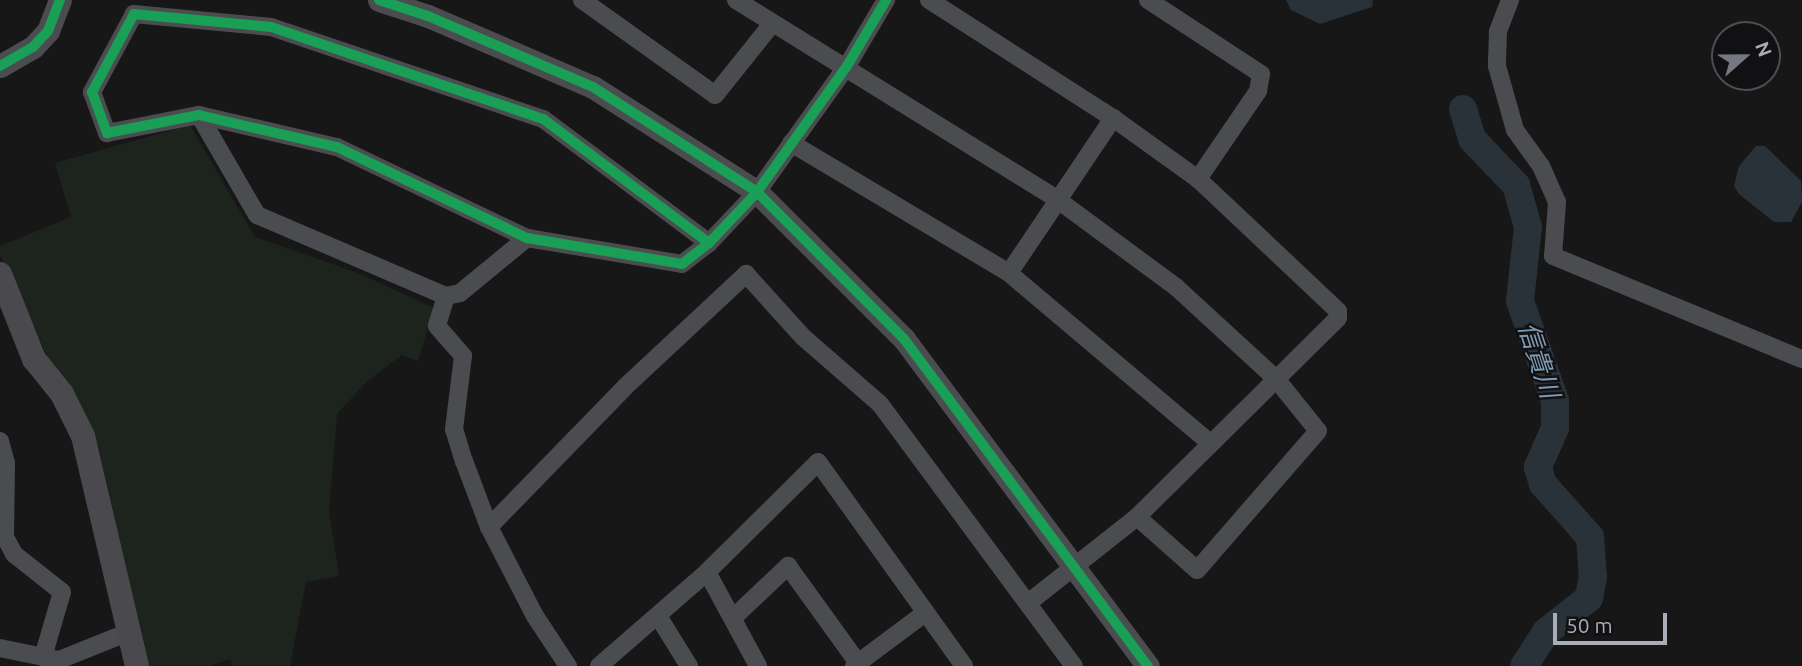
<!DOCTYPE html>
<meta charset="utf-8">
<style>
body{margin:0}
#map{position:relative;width:1802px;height:666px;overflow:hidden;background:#171717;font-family:Ubuntu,"Noto Sans JP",sans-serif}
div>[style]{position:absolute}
.green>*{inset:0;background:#1d241e}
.water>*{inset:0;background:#2a3239}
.river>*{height:28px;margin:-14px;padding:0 14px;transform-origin:14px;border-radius:14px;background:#2a3239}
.minor>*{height:18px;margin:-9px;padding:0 9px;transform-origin:9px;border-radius:9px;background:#4b4c50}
.tertiary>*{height:23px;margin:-11.5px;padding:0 11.5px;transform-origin:11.5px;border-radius:11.5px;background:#4b4c50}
.secondary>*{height:24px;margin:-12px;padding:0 12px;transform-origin:12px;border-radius:12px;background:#4a4a4e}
.cycleway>*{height:10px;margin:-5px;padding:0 5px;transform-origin:5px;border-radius:5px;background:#1a9f57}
span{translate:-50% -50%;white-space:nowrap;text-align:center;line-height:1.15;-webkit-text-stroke:5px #111113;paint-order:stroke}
.water-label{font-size:26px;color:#7f9bb3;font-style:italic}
.north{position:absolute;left:1711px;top:21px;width:70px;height:70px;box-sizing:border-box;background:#111113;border:2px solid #4d4f55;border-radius:50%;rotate:69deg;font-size:19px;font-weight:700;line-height:28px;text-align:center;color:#a8adb8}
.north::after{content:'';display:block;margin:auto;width:24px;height:32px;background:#757880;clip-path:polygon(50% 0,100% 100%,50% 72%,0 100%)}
.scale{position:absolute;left:1553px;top:613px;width:114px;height:32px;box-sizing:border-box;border:4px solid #a8adb8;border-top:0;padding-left:9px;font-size:21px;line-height:24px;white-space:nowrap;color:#a8adb8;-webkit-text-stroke:5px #111113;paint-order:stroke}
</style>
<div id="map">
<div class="green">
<i style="clip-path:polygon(190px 125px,255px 237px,358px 273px,434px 308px,418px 361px,402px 355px,367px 381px,337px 414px,329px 511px,339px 576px,306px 582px,290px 666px,232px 666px,230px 659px,210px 666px,147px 666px,99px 448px,61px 373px,56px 375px,0 255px,0 246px,71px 217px,55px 163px)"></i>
</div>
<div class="water">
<i style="clip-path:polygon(1286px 0,1373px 0,1372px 7px,1320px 24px,1291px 10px)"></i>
<i style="clip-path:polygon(1756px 146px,1765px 146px,1801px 181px,1802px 202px,1791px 222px,1774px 222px,1739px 194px,1734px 186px,1739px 166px)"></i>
</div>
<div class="river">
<i style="left:1463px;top:109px;width:31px;rotate:73deg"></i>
<i style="left:1472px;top:139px;width:64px;rotate:46.3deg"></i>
<i style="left:1516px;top:185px;width:44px;rotate:74.1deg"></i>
<i style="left:1528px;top:227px;width:74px;rotate:96.2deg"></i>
<i style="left:1520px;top:301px;width:106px;rotate:70.7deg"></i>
<i style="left:1555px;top:401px;width:27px;rotate:90deg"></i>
<i style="left:1555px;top:428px;width:43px;rotate:113.6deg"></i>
<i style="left:1538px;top:467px;width:18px;rotate:74deg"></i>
<i style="left:1543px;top:484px;width:71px;rotate:48.4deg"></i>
<i style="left:1590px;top:537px;width:39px;rotate:86deg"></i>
<i style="left:1593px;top:576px;width:22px;rotate:100deg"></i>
<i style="left:1589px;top:598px;width:55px;rotate:141.7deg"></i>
<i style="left:1546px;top:632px;width:40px;rotate:122.9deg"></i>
</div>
<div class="minor">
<i style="left:582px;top:0;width:163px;rotate:35.5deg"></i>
<i style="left:715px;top:95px;width:90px;rotate:-51.3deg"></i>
<i style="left:736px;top:0;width:379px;rotate:31.8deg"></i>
<i style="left:1058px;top:200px;width:147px;rotate:36.4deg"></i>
<i style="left:1176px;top:287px;width:137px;rotate:42.6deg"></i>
<i style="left:1277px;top:380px;width:65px;rotate:51.2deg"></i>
<i style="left:1318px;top:431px;width:184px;rotate:131deg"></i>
<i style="left:1197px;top:570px;width:80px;rotate:-138.5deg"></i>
<i style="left:929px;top:0;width:219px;rotate:32.7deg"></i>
<i style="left:1113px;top:118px;width:105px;rotate:35.7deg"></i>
<i style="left:1198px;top:179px;width:192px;rotate:43.3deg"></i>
<i style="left:1338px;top:311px;width:7px;rotate:90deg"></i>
<i style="left:1338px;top:318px;width:283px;rotate:135.3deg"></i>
<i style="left:1137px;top:517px;width:139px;rotate:141.7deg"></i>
<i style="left:1148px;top:0;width:135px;rotate:33.2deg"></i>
<i style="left:1261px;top:74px;width:17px;rotate:100deg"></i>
<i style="left:1258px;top:91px;width:107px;rotate:124.3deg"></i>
<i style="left:1510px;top:0;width:34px;rotate:111deg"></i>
<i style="left:1498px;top:32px;width:34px;rotate:92deg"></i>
<i style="left:1497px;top:66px;width:66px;rotate:74.3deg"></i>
<i style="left:1515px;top:130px;width:44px;rotate:54.2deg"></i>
<i style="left:1541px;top:166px;width:39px;rotate:66deg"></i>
<i style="left:1557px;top:202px;width:54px;rotate:94.2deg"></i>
<i style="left:1553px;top:256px;width:269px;rotate:22.5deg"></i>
<i style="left:199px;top:115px;width:116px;rotate:59.9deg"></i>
<i style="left:257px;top:215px;width:206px;rotate:23.2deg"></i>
<i style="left:446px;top:296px;width:14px;rotate:-12deg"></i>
<i style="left:460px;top:293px;width:87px;rotate:-39.4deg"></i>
<i style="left:791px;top:143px;width:254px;rotate:30.8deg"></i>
<i style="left:1009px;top:273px;width:262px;rotate:40.2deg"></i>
<i style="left:709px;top:243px;width:207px;rotate:-143.2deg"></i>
<i style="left:543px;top:119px;width:287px;rotate:-161.3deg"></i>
<i style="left:271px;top:27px;width:138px;rotate:-174.6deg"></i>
<i style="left:134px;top:14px;width:89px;rotate:118.3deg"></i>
<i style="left:92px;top:92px;width:44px;rotate:69.9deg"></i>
<i style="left:107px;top:133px;width:94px;rotate:-11.1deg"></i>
<i style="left:199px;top:115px;width:142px;rotate:13.1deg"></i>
<i style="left:337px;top:147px;width:211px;rotate:25.6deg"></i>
<i style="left:527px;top:238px;width:157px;rotate:9.5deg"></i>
<i style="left:682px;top:264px;width:34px;rotate:-38deg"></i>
<i style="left:709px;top:243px;width:70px;rotate:-46.7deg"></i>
<i style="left:757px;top:192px;width:155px;rotate:-54.5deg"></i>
<i style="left:847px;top:66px;width:77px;rotate:-59.4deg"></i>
<i style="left:1009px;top:273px;width:187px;rotate:-56.1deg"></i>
<i style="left:446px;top:296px;width:31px;rotate:107deg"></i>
<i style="left:437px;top:326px;width:40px;rotate:49deg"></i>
<i style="left:463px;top:356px;width:74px;rotate:97deg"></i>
<i style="left:454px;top:429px;width:34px;rotate:73deg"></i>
<i style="left:464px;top:461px;width:71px;rotate:69.3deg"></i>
<i style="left:489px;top:527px;width:100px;rotate:62.7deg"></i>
<i style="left:535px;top:616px;width:60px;rotate:56.6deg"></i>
<i style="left:0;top:441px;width:23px;rotate:75deg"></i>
<i style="left:6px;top:463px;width:74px;rotate:90.8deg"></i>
<i style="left:5px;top:537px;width:19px;rotate:62deg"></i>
<i style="left:14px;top:554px;width:61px;rotate:38.4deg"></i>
<i style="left:62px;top:592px;width:68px;rotate:106.3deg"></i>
<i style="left:489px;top:527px;width:195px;rotate:-45.8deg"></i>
<i style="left:625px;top:387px;width:166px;rotate:-43deg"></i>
<i style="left:746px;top:274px;width:85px;rotate:47.9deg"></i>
<i style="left:803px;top:337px;width:102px;rotate:41deg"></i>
<i style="left:880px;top:404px;width:326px;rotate:53.5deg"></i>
<i style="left:707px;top:572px;width:107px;rotate:61.5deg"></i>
<i style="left:658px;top:616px;width:59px;rotate:58.2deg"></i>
<i style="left:733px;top:618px;width:76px;rotate:-43.4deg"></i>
<i style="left:788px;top:566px;width:120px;rotate:54.2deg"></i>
<i style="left:0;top:648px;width:60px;rotate:11.5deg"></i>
<i style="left:59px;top:660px;width:75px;rotate:-21.8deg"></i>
<i style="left:599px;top:666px;width:143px;rotate:-41deg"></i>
<i style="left:707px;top:572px;width:156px;rotate:-44.7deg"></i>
<i style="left:818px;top:462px;width:251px;rotate:54.4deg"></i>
<i style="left:854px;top:666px;width:89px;rotate:-36.7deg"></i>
</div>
<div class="tertiary">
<i style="left:379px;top:0;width:52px;rotate:18.1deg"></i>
<i style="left:428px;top:16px;width:180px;rotate:23.3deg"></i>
<i style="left:593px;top:87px;width:195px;rotate:32.6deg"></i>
<i style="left:757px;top:192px;width:208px;rotate:45deg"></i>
<i style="left:904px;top:339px;width:408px;rotate:53.3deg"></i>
<i style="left:0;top:66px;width:38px;rotate:-30deg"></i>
<i style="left:33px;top:47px;width:22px;rotate:-47deg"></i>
<i style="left:48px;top:31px;width:33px;rotate:-69deg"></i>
</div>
<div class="secondary">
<i style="left:0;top:274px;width:92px;rotate:68.2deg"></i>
<i style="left:34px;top:359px;width:45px;rotate:51.3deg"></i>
<i style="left:62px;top:394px;width:47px;rotate:63.4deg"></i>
<i style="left:83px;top:436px;width:236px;rotate:76.8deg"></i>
</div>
<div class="cycleway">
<i style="left:379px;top:0;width:52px;rotate:18.1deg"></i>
<i style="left:428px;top:16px;width:180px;rotate:23.3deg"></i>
<i style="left:593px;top:87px;width:195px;rotate:32.6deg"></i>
<i style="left:757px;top:192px;width:208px;rotate:45deg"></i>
<i style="left:904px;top:339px;width:408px;rotate:53.3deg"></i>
<i style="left:0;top:66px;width:38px;rotate:-30deg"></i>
<i style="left:33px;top:47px;width:22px;rotate:-47deg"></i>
<i style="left:48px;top:31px;width:33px;rotate:-69deg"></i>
<i style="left:709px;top:243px;width:207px;rotate:-143.2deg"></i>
<i style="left:543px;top:119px;width:287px;rotate:-161.3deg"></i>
<i style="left:271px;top:27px;width:138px;rotate:-174.6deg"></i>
<i style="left:134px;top:14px;width:89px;rotate:118.3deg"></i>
<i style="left:92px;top:92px;width:44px;rotate:69.9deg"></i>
<i style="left:107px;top:133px;width:94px;rotate:-11.1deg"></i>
<i style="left:199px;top:115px;width:142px;rotate:13.1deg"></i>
<i style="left:337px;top:147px;width:211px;rotate:25.6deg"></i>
<i style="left:527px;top:238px;width:157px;rotate:9.5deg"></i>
<i style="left:682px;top:264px;width:34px;rotate:-38deg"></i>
<i style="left:709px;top:243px;width:70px;rotate:-46.7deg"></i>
<i style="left:757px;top:192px;width:155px;rotate:-54.5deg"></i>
<i style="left:847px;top:66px;width:77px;rotate:-59.4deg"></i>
</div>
<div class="water-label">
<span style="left:1539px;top:360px;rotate:72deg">信貴川</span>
</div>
<div class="north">N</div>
<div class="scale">50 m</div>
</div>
